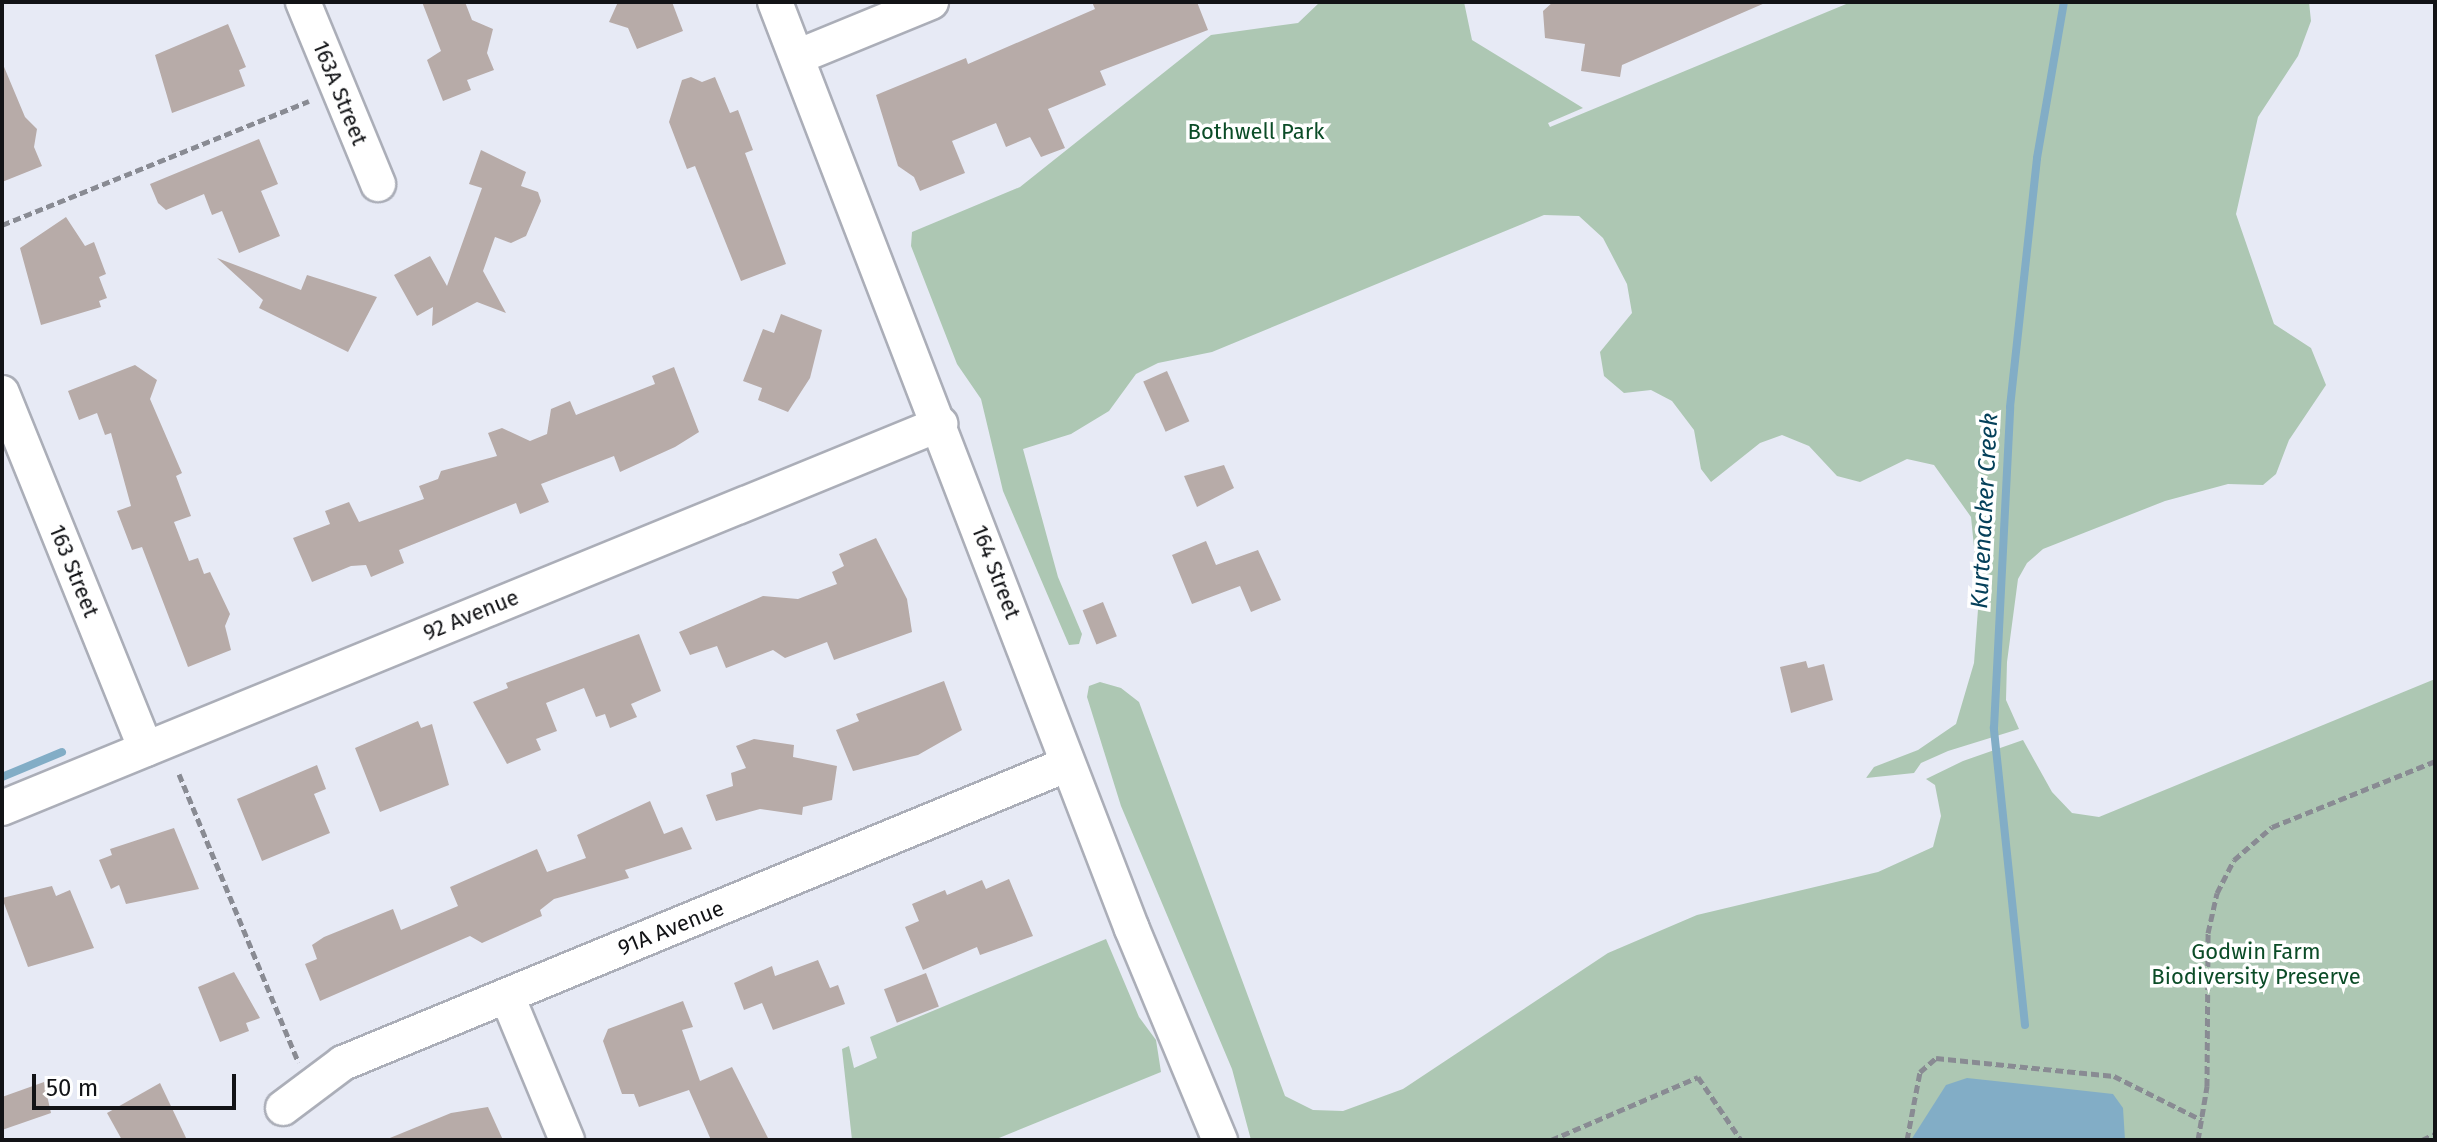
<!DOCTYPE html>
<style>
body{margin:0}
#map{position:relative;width:2437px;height:1142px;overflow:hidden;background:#e7eaf5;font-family:"Fira Sans",sans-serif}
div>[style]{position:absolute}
.green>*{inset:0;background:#adc7b3}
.water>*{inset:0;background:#82adc6}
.stream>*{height:8px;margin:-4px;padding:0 4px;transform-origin:4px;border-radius:4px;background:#82adc6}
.building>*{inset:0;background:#b7aba8;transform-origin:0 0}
.path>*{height:5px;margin-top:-2.5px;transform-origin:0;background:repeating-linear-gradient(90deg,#898b93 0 8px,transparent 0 12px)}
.roads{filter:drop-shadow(2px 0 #abaeb8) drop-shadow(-2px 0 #abaeb8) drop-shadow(0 2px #abaeb8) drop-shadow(0 -2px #abaeb8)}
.minor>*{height:34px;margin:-17px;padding:0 17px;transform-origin:17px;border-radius:17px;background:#fff}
span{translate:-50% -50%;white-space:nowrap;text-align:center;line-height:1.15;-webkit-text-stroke:7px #fff;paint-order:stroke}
.street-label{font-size:22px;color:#121316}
.park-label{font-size:22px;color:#0b4c27}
.water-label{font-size:24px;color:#05405a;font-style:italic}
.frame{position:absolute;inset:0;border:4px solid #121316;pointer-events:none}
.scale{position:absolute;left:32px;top:1074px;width:204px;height:36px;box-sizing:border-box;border:4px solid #121316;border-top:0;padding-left:10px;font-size:24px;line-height:28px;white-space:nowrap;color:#121316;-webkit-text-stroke:6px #fff;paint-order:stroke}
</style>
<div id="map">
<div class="green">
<i style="clip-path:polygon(1320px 2px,1464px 2px,1472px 40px,1583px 108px,1548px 123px,1550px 127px,1851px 2px,2309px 2px,2311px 21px,2298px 56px,2258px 117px,2236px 214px,2274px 324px,2311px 348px,2326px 385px,2289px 440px,2276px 474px,2263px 485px,2228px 484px,2165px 501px,2043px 549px,2027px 563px,2018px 579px,2007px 662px,2006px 700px,2019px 729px,1948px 751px,1921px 763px,1914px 773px,1866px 778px,1874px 767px,1918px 750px,1956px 724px,1974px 663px,1979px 596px,1971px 517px,1934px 465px,1907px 459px,1860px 482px,1837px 476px,1809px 446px,1782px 435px,1760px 443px,1711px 482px,1701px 469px,1694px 430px,1672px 401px,1651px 390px,1624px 393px,1604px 376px,1600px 352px,1632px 313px,1627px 284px,1603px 238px,1579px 216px,1544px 215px,1212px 352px,1158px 363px,1136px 374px,1109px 411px,1071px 434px,1023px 449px,1058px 577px,1082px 634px,1079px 644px,1069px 645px,1003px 491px,981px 399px,957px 364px,911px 246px,912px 232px,1020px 187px,1211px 35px,1298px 23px)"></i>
<i style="clip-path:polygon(2435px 679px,2435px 1140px,1251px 1140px,1232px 1069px,1121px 806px,1087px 697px,1089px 686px,1100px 682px,1121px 688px,1139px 702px,1285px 1096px,1313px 1110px,1343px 1111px,1403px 1089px,1608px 953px,1697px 915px,1878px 872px,1933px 847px,1941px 816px,1935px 785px,1926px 779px,1963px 761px,2023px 740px,2052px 792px,2072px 813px,2099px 817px)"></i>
<i style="clip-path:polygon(1106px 939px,1139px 1017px,1156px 1040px,1161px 1072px,994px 1140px,852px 1140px,842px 1049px,849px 1046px,854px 1068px,877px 1058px,870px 1037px)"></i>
</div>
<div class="water">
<i style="clip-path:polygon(1967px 1078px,2113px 1094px,2123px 1108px,2125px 1140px,1911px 1140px,1946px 1085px)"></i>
</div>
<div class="stream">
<i style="left:2px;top:777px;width:65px;rotate:-22.6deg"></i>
<i style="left:2025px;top:1025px;width:299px;rotate:-96deg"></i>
<i style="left:1994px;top:728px;width:321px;rotate:-87.1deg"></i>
<i style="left:2010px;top:407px;width:250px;rotate:-83.8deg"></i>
<i style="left:2037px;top:158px;width:158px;rotate:-80.2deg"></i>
</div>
<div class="building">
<i style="clip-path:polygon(422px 2px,465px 2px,472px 20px,493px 29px,487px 53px,494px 70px,467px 80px,471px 90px,443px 101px,427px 60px,441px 51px)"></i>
<i style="clip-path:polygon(618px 2px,672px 2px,683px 31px,637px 49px,628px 28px,609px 22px)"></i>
<i style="clip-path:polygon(1092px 2px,1197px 2px,1208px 30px,1100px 71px,1106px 85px,1048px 109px,1065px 148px,1041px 157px,1030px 137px,1006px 147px,996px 123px,952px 141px,965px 173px,920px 191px,914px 177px,898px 166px,876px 95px,966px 58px,968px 64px,1095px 9px)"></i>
<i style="clip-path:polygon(1553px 2px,1765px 2px,1765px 3px,1622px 65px,1620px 77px,1581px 71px,1585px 44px,1545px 38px,1543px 11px)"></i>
<i style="clip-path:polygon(228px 24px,246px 67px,239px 70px,245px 86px,172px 113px,155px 55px)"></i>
<i style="clip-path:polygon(2px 62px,25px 117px,37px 129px,34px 147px,42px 166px,2px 182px)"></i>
<i style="clip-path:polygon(691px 77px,702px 82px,715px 77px,730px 113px,738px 110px,753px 150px,745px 153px,786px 264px,741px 281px,695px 166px,687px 169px,669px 122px,682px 80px)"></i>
<i style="clip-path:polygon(259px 139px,278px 184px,261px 191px,280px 236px,239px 253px,222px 211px,212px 215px,204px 194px,166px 210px,158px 203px,150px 184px)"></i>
<i style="clip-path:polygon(481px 150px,526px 172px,521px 186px,538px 192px,541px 201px,526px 236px,511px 243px,495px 237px,483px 271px,506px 313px,477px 302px,432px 326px,433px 307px,417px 316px,394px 275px,430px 256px,447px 286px,482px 188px,469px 184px)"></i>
<i style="clip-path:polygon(66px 217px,85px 246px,94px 242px,106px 274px,99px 277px,107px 298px,99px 301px,101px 307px,41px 325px,20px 248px)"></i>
<i style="clip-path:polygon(217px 258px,301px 290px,307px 275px,377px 297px,348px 352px,259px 308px,263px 300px)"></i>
<i style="clip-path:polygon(781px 314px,822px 330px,810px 378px,788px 412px,758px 400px,762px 388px,743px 381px,763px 329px,774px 333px)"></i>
<i style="clip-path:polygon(135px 365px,157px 380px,150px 399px,182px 473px,176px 476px,191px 516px,174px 522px,189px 561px,198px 558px,204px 574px,210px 572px,230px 614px,225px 626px,231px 650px,188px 667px,142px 547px,132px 550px,117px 511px,131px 506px,111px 433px,105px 435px,97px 413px,79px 420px,68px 391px)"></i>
<i style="clip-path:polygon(674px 367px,699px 432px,675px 447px,620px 472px,614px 456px,541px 484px,549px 502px,520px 514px,516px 503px,399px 550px,404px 563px,371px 577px,366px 565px,351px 566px,312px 582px,293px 538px,330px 524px,325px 511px,349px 502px,359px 522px,424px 499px,419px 486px,438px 479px,441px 471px,497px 456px,488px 433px,502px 428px,530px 441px,547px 434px,551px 409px,570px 401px,576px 415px,655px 384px,652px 376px)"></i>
<i style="left:1167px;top:371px;width:55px;height:26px;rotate:66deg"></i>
<i style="clip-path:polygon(1224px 465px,1234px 488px,1197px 507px,1184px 476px)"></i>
<i style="clip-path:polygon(876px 538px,907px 599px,912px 632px,834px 660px,827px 642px,785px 658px,773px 650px,726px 668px,717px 646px,690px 655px,679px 632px,763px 596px,798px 599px,837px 584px,832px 572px,844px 566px,839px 554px)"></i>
<i style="clip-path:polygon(1206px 541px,1216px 565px,1258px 550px,1281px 600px,1251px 612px,1240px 586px,1192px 604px,1172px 555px)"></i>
<i style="left:1103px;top:602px;width:37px;height:22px;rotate:68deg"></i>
<i style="clip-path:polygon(639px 634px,661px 691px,631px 704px,637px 717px,610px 728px,605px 714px,596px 717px,584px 688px,546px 703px,557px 731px,536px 739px,541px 750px,507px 764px,473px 702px,508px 688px,506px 683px)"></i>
<i style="clip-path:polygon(1806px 661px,1808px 668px,1824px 664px,1833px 700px,1791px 713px,1780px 667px)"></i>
<i style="clip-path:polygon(944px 681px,962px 730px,918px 755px,853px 771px,836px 730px,859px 721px,856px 714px)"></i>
<i style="clip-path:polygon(418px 721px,421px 728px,432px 724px,449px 785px,380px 812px,355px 748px)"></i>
<i style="clip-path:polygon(754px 739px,794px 745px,793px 757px,837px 766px,832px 800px,803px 807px,802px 815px,760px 809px,716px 821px,706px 795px,733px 786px,731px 773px,746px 768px,736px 746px)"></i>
<i style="clip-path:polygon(317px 765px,326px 789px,314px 794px,330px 833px,262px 861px,237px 799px)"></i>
<i style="clip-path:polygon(650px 801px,664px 834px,682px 827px,692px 849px,625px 870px,629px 878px,554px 899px,540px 910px,542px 916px,482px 943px,470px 936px,320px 1001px,305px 964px,317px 959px,312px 945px,324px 937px,393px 909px,401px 930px,458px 906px,450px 887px,537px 849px,547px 872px,586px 858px,577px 835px)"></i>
<i style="clip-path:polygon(174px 828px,199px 889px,126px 904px,119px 885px,111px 889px,99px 860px,112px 855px,110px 849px)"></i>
<i style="clip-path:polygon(1009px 879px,1033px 936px,980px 955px,977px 947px,923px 970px,905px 927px,919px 921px,912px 904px,945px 890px,947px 895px,982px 880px,986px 889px)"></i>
<i style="clip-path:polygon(52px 886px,56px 896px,70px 890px,94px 948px,28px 967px,2px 898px)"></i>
<i style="clip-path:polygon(818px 960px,830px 988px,838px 985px,845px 1004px,773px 1030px,762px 1003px,744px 1010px,734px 983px,772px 966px,775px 976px)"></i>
<i style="clip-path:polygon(234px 972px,260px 1018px,246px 1023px,249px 1031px,220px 1042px,198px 987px)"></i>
<i style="left:926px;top:973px;width:36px;height:45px;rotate:69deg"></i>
<i style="clip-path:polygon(683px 1001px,693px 1027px,682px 1030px,700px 1081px,732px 1067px,769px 1140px,711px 1140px,689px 1090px,639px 1107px,634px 1094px,622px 1094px,603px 1041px,608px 1029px)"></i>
<i style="clip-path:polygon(44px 1082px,51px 1113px,2px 1130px,2px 1097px)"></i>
<i style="clip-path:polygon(160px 1083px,187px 1140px,122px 1140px,107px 1113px)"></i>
<i style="clip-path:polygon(488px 1107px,503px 1140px,385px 1140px,451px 1113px)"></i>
</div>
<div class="path">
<i style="left:2px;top:225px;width:331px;rotate:-22deg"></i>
<i style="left:179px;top:774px;width:312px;rotate:67.5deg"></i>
<i style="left:1551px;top:1140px;width:160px;rotate:-23.2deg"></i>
<i style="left:1698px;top:1077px;width:76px;rotate:55.7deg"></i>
<i style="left:1907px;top:1140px;width:69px;rotate:-79.2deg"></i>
<i style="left:1920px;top:1072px;width:21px;rotate:-41deg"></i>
<i style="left:1936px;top:1058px;width:179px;rotate:5.8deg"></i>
<i style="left:2114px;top:1076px;width:98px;rotate:26.6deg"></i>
<i style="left:2198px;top:1140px;width:55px;rotate:-80.5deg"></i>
<i style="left:2207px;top:1086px;width:153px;rotate:-89.6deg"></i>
<i style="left:2208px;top:933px;width:41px;rotate:-77.3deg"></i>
<i style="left:2217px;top:893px;width:37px;rotate:-63deg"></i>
<i style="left:2234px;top:860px;width:50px;rotate:-41deg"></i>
<i style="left:2272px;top:827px;width:176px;rotate:-22deg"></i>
<i style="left:2422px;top:1140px;width:14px;rotate:-25deg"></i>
</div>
<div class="roads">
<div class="minor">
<i style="left:303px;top:2px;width:197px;rotate:67.6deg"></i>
<i style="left:775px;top:2px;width:993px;rotate:68.94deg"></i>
<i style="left:1132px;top:929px;width:229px;rotate:67.4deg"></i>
<i style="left:797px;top:57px;width:145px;rotate:-22.3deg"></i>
<i style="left:2px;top:393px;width:384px;rotate:68deg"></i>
<i style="left:2px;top:808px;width:1014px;rotate:-22.26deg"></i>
<i style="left:507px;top:996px;width:156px;rotate:67.4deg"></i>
<i style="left:283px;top:1108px;width:75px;rotate:-36.9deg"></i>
<i style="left:343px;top:1063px;width:784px;rotate:-22.41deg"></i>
</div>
</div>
<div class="street-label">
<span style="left:340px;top:93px;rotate:68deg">163A Street</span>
<span style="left:74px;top:571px;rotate:68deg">163 Street</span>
<span style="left:996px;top:572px;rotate:69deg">164 Street</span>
<span style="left:471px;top:615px;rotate:-22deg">92 Avenue</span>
<span style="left:671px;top:928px;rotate:-22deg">91A Avenue</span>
</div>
<div class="park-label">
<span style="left:1256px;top:132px">Bothwell Park</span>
<span style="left:2256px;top:964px">Godwin Farm<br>Biodiversity Preserve</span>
</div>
<div class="water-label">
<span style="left:1985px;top:511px;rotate:-87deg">Kurtenacker Creek</span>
</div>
<div class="frame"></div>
<div class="scale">50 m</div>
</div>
